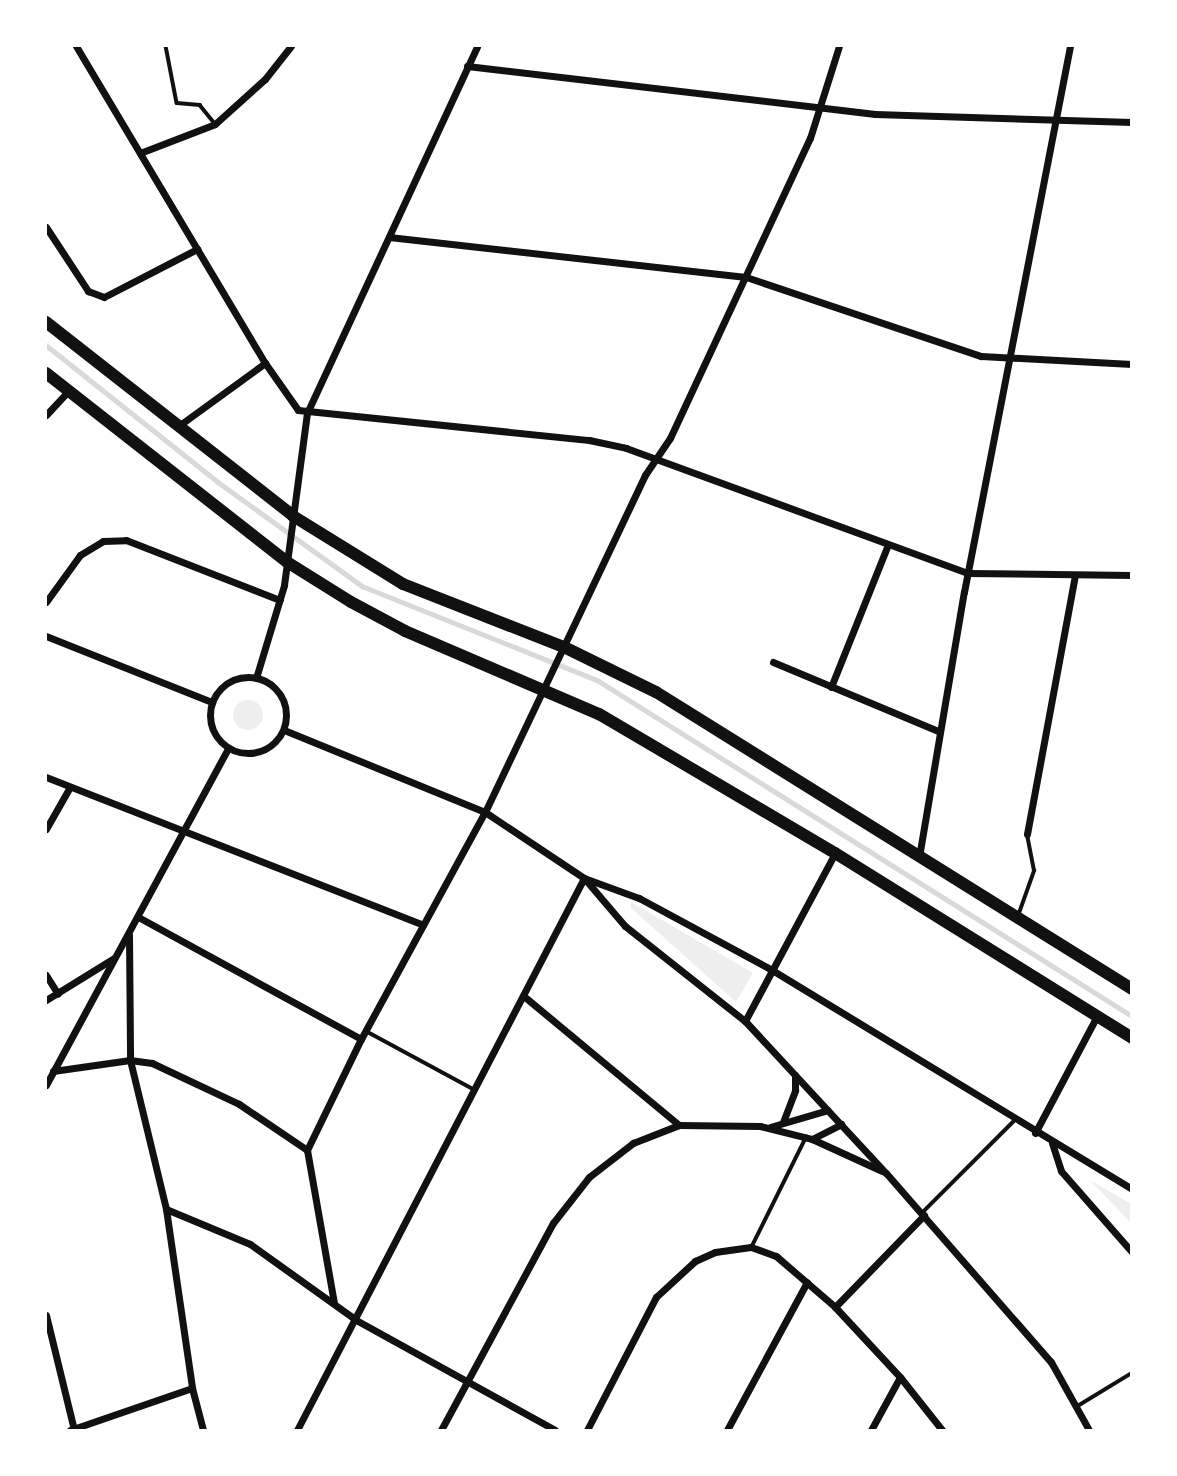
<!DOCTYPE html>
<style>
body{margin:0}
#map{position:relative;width:1177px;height:1476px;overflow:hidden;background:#fff;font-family:"Source Sans 3",sans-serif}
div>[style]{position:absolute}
.green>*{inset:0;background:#eee}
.round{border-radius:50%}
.stream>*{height:4.5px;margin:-2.25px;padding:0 2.25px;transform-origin:2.25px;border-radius:2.25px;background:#d9d9d9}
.service>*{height:3.5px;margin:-1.75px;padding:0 1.75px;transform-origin:1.75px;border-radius:1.75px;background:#111}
.minor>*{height:7px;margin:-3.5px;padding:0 3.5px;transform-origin:3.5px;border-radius:3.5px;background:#111}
.minor>.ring{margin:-3.5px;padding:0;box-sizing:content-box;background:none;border:7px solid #111;border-radius:50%}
.primary>*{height:12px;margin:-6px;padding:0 6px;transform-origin:6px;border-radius:6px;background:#111}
span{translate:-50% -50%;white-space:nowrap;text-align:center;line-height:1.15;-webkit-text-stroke:7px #fff;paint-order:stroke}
.frame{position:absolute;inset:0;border:47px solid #fff;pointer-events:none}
</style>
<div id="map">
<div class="green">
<i class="round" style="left:233px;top:700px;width:30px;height:30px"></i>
<i style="clip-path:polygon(631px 902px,753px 973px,736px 1002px,631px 908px)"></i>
<i style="clip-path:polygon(1090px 1180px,1131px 1204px,1131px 1223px)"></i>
</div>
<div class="stream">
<i style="left:46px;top:345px;width:220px;rotate:38.5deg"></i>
<i style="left:218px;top:482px;width:178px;rotate:35.8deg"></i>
<i style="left:362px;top:586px;width:253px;rotate:21.8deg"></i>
<i style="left:597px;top:680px;width:632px;rotate:32.13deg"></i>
</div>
<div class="service">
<i style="left:166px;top:46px;width:58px;rotate:79.1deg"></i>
<i style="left:177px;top:103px;width:23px;rotate:5deg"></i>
<i style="left:200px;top:105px;width:22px;rotate:51deg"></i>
<i style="left:1018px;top:916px;width:48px;rotate:-70.4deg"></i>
<i style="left:1034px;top:871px;width:38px;rotate:-101deg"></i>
<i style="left:366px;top:1031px;width:124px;rotate:28.4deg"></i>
<i style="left:922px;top:1213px;width:133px;rotate:-45deg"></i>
<i style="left:752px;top:1246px;width:122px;rotate:-63.6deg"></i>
<i style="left:1076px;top:1407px;width:66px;rotate:-31.3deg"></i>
</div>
<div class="minor">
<i style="left:76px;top:46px;width:369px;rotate:59.2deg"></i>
<i style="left:265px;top:363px;width:57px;rotate:54.9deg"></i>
<i style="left:298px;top:410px;width:293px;rotate:5.9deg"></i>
<i style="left:589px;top:440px;width:38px;rotate:12deg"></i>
<i style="left:626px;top:448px;width:363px;rotate:20.1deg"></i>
<i style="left:967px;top:573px;width:165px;rotate:0.7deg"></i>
<i style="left:467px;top:66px;width:411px;rotate:6.7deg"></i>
<i style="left:875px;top:114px;width:257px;rotate:1.8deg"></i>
<i style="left:140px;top:153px;width:80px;rotate:-21.1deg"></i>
<i style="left:215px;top:124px;width:67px;rotate:-42deg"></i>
<i style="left:265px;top:79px;width:42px;rotate:-51.8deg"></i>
<i style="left:46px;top:227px;width:77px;rotate:56.7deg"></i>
<i style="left:88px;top:291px;width:17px;rotate:21deg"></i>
<i style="left:104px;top:297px;width:105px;rotate:-27.3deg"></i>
<i style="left:389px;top:237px;width:359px;rotate:6.4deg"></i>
<i style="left:746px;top:277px;width:248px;rotate:18.6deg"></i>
<i style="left:981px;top:356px;width:151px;rotate:3deg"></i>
<i style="left:46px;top:415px;width:33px;rotate:-47deg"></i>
<i style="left:177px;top:427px;width:109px;rotate:-36deg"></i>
<i style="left:46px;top:602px;width:58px;rotate:-54.1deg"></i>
<i style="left:80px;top:555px;width:27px;rotate:-31deg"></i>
<i style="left:103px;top:541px;width:23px;rotate:-2deg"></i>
<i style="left:126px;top:540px;width:165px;rotate:21.3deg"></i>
<i style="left:46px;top:636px;width:179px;rotate:21.7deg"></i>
<i style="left:773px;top:662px;width:179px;rotate:22.7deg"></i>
<i class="ring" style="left:210px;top:677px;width:69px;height:69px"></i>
<i style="left:256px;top:678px;width:97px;rotate:-73.2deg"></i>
<i style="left:284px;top:585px;width:174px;rotate:-82.4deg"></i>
<i style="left:307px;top:413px;width:404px;rotate:-65.1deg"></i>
<i style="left:831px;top:687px;width:151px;rotate:-68.2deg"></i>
<i style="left:284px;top:730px;width:217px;rotate:22.2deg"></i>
<i style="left:485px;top:812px;width:119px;rotate:33.7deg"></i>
<i style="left:584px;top:878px;width:63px;rotate:49.5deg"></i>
<i style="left:625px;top:926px;width:153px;rotate:38.4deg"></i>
<i style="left:745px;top:1021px;width:207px;rotate:47.2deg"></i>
<i style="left:886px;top:1173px;width:251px;rotate:48.9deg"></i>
<i style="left:1051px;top:1362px;width:78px;rotate:60.8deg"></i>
<i style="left:46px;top:777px;width:405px;rotate:21.4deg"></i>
<i style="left:46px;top:829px;width:48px;rotate:-60.3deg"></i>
<i style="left:1027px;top:834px;width:263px;rotate:-79.5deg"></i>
<i style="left:919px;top:857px;width:269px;rotate:-80.4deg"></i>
<i style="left:964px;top:592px;width:556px;rotate:-79.01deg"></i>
<i style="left:140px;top:918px;width:252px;rotate:28.7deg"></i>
<i style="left:129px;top:935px;width:125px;rotate:89.5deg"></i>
<i style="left:130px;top:1060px;width:153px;rotate:76.4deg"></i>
<i style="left:166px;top:1209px;width:181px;rotate:81.7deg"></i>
<i style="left:192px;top:1388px;width:43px;rotate:75.3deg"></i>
<i style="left:46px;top:975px;width:22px;rotate:58deg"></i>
<i style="left:526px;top:998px;width:199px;rotate:39.7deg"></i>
<i style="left:46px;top:1000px;width:80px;rotate:-31.7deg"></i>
<i style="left:745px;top:1021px;width:191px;rotate:-61.8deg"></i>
<i style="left:53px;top:1071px;width:78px;rotate:-8.1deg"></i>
<i style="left:130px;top:1060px;width:22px;rotate:8deg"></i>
<i style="left:152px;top:1063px;width:96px;rotate:25.2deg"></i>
<i style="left:239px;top:1104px;width:82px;rotate:34.1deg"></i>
<i style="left:46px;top:1085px;width:383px;rotate:-61.6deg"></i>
<i style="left:783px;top:1122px;width:34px;rotate:-69deg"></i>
<i style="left:795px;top:1090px;width:15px;rotate:-90deg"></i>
<i style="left:770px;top:1127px;width:60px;rotate:-16.3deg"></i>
<i style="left:1035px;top:1133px;width:132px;rotate:-62.1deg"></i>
<i style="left:812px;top:1139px;width:33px;rotate:-27deg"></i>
<i style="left:1052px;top:1143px;width:29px;rotate:72deg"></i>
<i style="left:1061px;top:1171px;width:108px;rotate:48.8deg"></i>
<i style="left:166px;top:1209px;width:91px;rotate:22.6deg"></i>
<i style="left:250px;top:1244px;width:130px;rotate:35.6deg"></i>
<i style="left:356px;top:1320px;width:227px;rotate:28.9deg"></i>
<i style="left:334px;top:1303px;width:155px;rotate:-100deg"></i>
<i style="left:307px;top:1150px;width:123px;rotate:-64.1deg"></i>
<i style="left:361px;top:1039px;width:259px;rotate:-61.4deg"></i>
<i style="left:485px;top:812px;width:373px;rotate:-64.6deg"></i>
<i style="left:645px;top:475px;width:45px;rotate:-56deg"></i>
<i style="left:670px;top:438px;width:331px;rotate:-65deg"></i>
<i style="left:810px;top:138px;width:96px;rotate:-72.5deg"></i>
<i style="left:835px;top:1307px;width:128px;rotate:-45.9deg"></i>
<i style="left:46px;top:1315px;width:118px;rotate:76.3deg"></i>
<i style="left:70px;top:1430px;width:129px;rotate:-19deg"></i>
<i style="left:297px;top:1430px;width:622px;rotate:-62.53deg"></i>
<i style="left:584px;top:878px;width:59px;rotate:20deg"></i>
<i style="left:639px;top:898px;width:151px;rotate:28.4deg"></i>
<i style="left:772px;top:970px;width:421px;rotate:31.3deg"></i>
<i style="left:441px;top:1430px;width:235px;rotate:-61.6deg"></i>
<i style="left:553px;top:1223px;width:58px;rotate:-52deg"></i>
<i style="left:589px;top:1177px;width:56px;rotate:-37.7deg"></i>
<i style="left:633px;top:1143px;width:49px;rotate:-21.4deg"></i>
<i style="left:679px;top:1125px;width:81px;rotate:0.7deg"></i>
<i style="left:760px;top:1126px;width:54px;rotate:14deg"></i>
<i style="left:812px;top:1139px;width:77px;rotate:24.6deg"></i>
<i style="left:587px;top:1430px;width:150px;rotate:-62.6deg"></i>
<i style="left:656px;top:1297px;width:53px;rotate:-42.7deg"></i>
<i style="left:695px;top:1261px;width:22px;rotate:-24deg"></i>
<i style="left:715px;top:1252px;width:36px;rotate:-8deg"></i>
<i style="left:751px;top:1247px;width:27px;rotate:20deg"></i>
<i style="left:776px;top:1256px;width:78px;rotate:40.8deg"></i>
<i style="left:835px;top:1307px;width:96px;rotate:47.1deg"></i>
<i style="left:900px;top:1377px;width:68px;rotate:51.6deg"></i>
<i style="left:727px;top:1430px;width:168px;rotate:-61.6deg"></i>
<i style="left:871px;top:1430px;width:60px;rotate:-61.3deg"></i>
</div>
<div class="primary">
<i style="left:46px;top:322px;width:314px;rotate:38.1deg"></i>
<i style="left:293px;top:516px;width:129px;rotate:31.7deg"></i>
<i style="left:403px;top:584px;width:175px;rotate:21.4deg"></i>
<i style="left:566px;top:648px;width:100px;rotate:26.1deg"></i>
<i style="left:656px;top:692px;width:561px;rotate:31.96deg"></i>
<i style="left:46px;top:373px;width:306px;rotate:38.1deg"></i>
<i style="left:287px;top:562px;width:75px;rotate:32deg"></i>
<i style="left:351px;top:602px;width:61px;rotate:28.2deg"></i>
<i style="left:405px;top:631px;width:211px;rotate:23.2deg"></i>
<i style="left:599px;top:714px;width:274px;rotate:30.5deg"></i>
<i style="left:835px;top:853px;width:350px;rotate:31.9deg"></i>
</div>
<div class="frame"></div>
</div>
